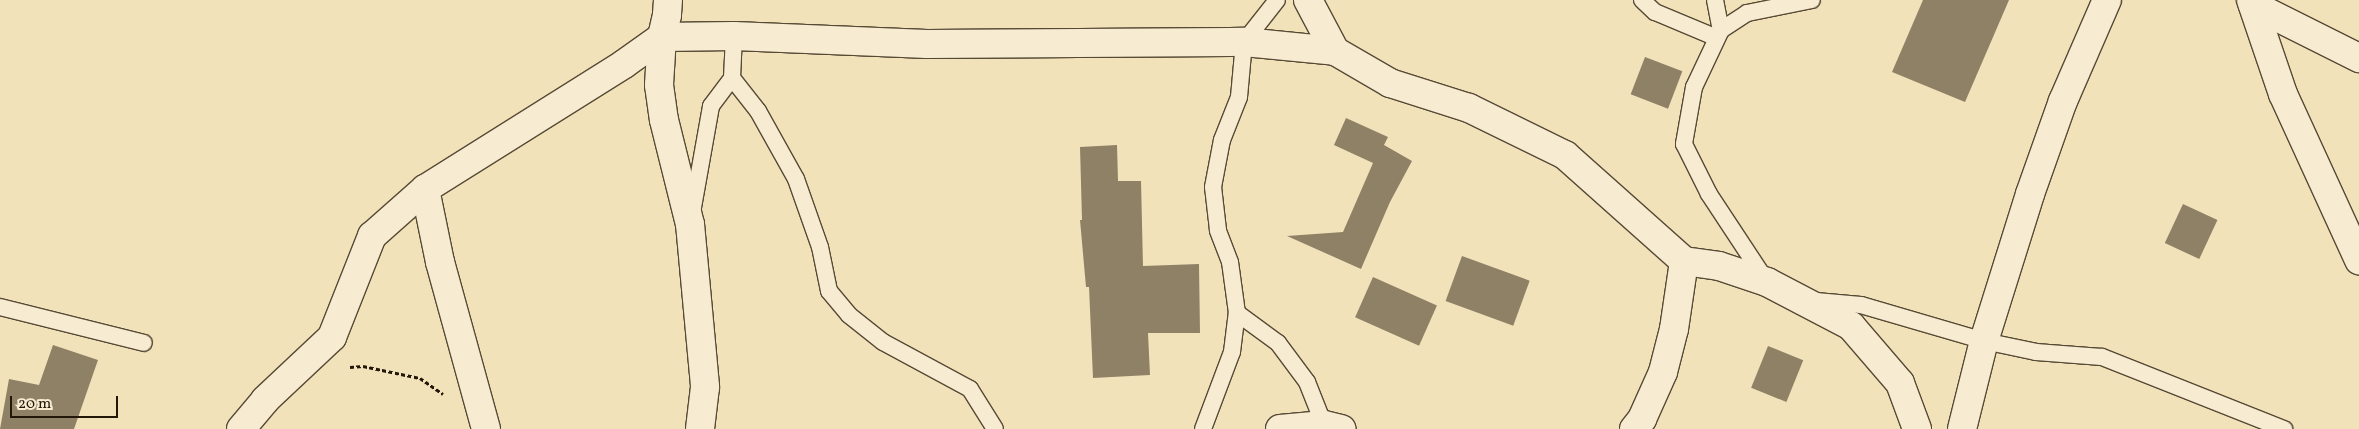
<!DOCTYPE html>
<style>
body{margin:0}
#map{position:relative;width:2359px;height:429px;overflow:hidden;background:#f2e2ba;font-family:Vollkorn,serif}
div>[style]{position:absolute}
.building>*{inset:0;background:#8f8165;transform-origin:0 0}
.path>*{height:3px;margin-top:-1.5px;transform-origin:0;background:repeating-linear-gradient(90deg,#231709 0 4px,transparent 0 6.5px)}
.roads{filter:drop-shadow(1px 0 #574a35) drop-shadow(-1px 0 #574a35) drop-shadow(0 1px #574a35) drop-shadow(0 -1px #574a35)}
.lane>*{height:16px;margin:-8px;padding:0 8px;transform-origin:8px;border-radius:8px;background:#f7ecd2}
.street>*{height:28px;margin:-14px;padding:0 14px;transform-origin:14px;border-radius:14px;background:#f7ecd2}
span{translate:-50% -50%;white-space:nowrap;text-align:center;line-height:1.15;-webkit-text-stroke:5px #f7ecd2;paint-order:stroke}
.scale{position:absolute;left:10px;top:396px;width:108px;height:22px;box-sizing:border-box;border:2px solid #231709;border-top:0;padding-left:6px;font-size:15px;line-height:18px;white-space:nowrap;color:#231709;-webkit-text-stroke:4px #f7ecd2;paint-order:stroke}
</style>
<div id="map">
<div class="building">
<i style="clip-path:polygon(1923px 0,2009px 0,1965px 102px,1892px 72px)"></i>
<i style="left:1645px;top:57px;width:40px;height:40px;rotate:21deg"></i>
<i style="clip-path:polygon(1346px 118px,1388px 137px,1384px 145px,1412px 161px,1390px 202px,1361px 269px,1287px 236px,1343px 232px,1373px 163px,1334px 145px)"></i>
<i style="clip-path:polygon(1117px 145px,1118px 181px,1141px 181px,1143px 266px,1199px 264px,1200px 333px,1148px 333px,1150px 375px,1093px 378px,1089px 287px,1086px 287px,1080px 220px,1082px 220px,1080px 147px)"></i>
<i style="left:2183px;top:204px;width:38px;height:43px;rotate:25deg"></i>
<i style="left:1462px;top:256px;width:72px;height:48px;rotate:20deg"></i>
<i style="left:1373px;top:277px;width:70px;height:44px;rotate:24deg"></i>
<i style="clip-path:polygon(53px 345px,98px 360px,74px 429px,0 429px,9px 379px,39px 385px)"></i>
<i style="left:1768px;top:346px;width:38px;height:45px;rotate:22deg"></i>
</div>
<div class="path">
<i style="left:350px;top:367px;width:13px;rotate:-4deg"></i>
<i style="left:363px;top:366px;width:58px;rotate:11.9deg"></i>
<i style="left:420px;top:378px;width:28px;rotate:35deg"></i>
</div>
<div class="roads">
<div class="lane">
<i style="left:1642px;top:0;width:18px;rotate:43deg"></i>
<i style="left:1655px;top:12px;width:67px;rotate:22.8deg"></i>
<i style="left:1715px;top:0;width:31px;rotate:79deg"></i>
<i style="left:1721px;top:30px;width:63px;rotate:115.3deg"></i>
<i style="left:1694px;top:87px;width:58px;rotate:100deg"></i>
<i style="left:1684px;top:144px;width:56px;rotate:63.4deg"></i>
<i style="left:1709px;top:194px;width:105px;rotate:56.6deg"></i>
<i style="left:1721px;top:30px;width:31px;rotate:-33deg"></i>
<i style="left:1747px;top:13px;width:66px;rotate:-11.3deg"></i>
<i style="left:732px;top:78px;width:42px;rotate:51.8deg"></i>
<i style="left:758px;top:111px;width:78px;rotate:60.8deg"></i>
<i style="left:796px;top:179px;width:72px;rotate:70.6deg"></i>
<i style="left:820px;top:247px;width:45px;rotate:78.4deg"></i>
<i style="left:829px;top:291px;width:31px;rotate:50deg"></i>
<i style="left:849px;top:315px;width:43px;rotate:38.5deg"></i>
<i style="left:883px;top:342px;width:99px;rotate:28.4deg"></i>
<i style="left:970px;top:389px;width:47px;rotate:58deg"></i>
<i style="left:692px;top:213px;width:109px;rotate:-79.9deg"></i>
<i style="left:711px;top:106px;width:35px;rotate:-53deg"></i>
<i style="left:732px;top:78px;width:42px;rotate:-87.3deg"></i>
<i style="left:1816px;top:301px;width:45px;rotate:5.1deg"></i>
<i style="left:1861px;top:305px;width:128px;rotate:16.3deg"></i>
<i style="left:1984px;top:341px;width:53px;rotate:11.9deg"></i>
<i style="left:2036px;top:352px;width:66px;rotate:4.3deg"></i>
<i style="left:2102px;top:357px;width:196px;rotate:21.6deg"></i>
<i style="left:0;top:307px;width:148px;rotate:14deg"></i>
<i style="left:1237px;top:313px;width:51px;rotate:36.2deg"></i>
<i style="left:1278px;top:343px;width:49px;rotate:53.4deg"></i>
<i style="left:1307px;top:382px;width:46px;rotate:68.4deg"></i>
<i style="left:1203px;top:429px;width:82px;rotate:-69.4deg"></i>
<i style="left:1232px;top:352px;width:39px;rotate:-83deg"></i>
<i style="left:1237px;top:313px;width:51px;rotate:-97.8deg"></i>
<i style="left:1230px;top:262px;width:34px;rotate:-111deg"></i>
<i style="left:1218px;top:230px;width:43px;rotate:-96.6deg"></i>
<i style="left:1213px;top:187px;width:48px;rotate:-79.2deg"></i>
<i style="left:1222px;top:140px;width:46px;rotate:-68.4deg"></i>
<i style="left:1239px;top:97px;width:55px;rotate:-84.8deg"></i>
<i style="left:1244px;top:42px;width:53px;rotate:-51.8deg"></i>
</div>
<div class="street">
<i style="left:668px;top:0;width:15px;rotate:94deg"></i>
<i style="left:667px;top:15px;width:23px;rotate:103deg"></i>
<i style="left:662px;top:37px;width:48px;rotate:93.6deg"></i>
<i style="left:659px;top:85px;width:35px;rotate:82deg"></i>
<i style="left:664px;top:120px;width:107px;rotate:76deg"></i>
<i style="left:690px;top:224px;width:164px;rotate:84.7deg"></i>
<i style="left:705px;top:387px;width:42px;rotate:96.8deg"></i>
<i style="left:1308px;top:0;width:58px;rotate:62.1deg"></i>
<i style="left:1335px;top:51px;width:64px;rotate:30.2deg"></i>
<i style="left:1390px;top:83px;width:83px;rotate:17.6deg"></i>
<i style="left:1469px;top:108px;width:107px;rotate:26.1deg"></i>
<i style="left:1565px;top:155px;width:159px;rotate:41.7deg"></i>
<i style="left:1684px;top:261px;width:35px;rotate:8deg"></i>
<i style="left:1719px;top:266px;width:51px;rotate:18.4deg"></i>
<i style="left:1767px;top:282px;width:95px;rotate:27.6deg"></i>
<i style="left:1851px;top:326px;width:75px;rotate:49.3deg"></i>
<i style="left:1900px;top:383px;width:49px;rotate:69.7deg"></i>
<i style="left:2251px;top:0;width:99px;rotate:71.2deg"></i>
<i style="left:2283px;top:94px;width:183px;rotate:65.4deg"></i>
<i style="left:2253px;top:5px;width:119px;rotate:26.6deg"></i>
<i style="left:425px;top:189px;width:75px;rotate:78.4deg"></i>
<i style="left:440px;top:262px;width:173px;rotate:74.6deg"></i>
<i style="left:241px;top:429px;width:38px;rotate:-50deg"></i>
<i style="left:265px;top:400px;width:92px;rotate:-43.2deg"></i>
<i style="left:332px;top:337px;width:109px;rotate:-68.4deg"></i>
<i style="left:372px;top:236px;width:71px;rotate:-41.6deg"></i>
<i style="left:425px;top:189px;width:235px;rotate:-32.1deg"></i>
<i style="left:624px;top:64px;width:47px;rotate:-35.4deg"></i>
<i style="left:662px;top:37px;width:72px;rotate:-0.8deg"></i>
<i style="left:734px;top:36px;width:193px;rotate:2.4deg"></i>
<i style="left:927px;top:44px;width:317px;rotate:-0.4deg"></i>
<i style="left:1244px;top:42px;width:91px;rotate:5.6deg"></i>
<i style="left:1280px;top:429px;width:44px;rotate:-5.2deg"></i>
<i style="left:1324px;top:425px;width:18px;rotate:13deg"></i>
<i style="left:1634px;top:429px;width:13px;rotate:-51deg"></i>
<i style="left:1642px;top:419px;width:51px;rotate:-65.9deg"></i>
<i style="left:1663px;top:372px;width:44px;rotate:-75.7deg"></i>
<i style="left:1674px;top:329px;width:69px;rotate:-81.6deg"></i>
<i style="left:1962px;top:429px;width:91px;rotate:-76deg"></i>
<i style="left:1984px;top:341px;width:154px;rotate:-72.6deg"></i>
<i style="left:2030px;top:194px;width:99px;rotate:-70.5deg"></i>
<i style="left:2063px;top:101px;width:110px;rotate:-66.5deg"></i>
</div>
</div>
<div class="scale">20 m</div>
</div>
